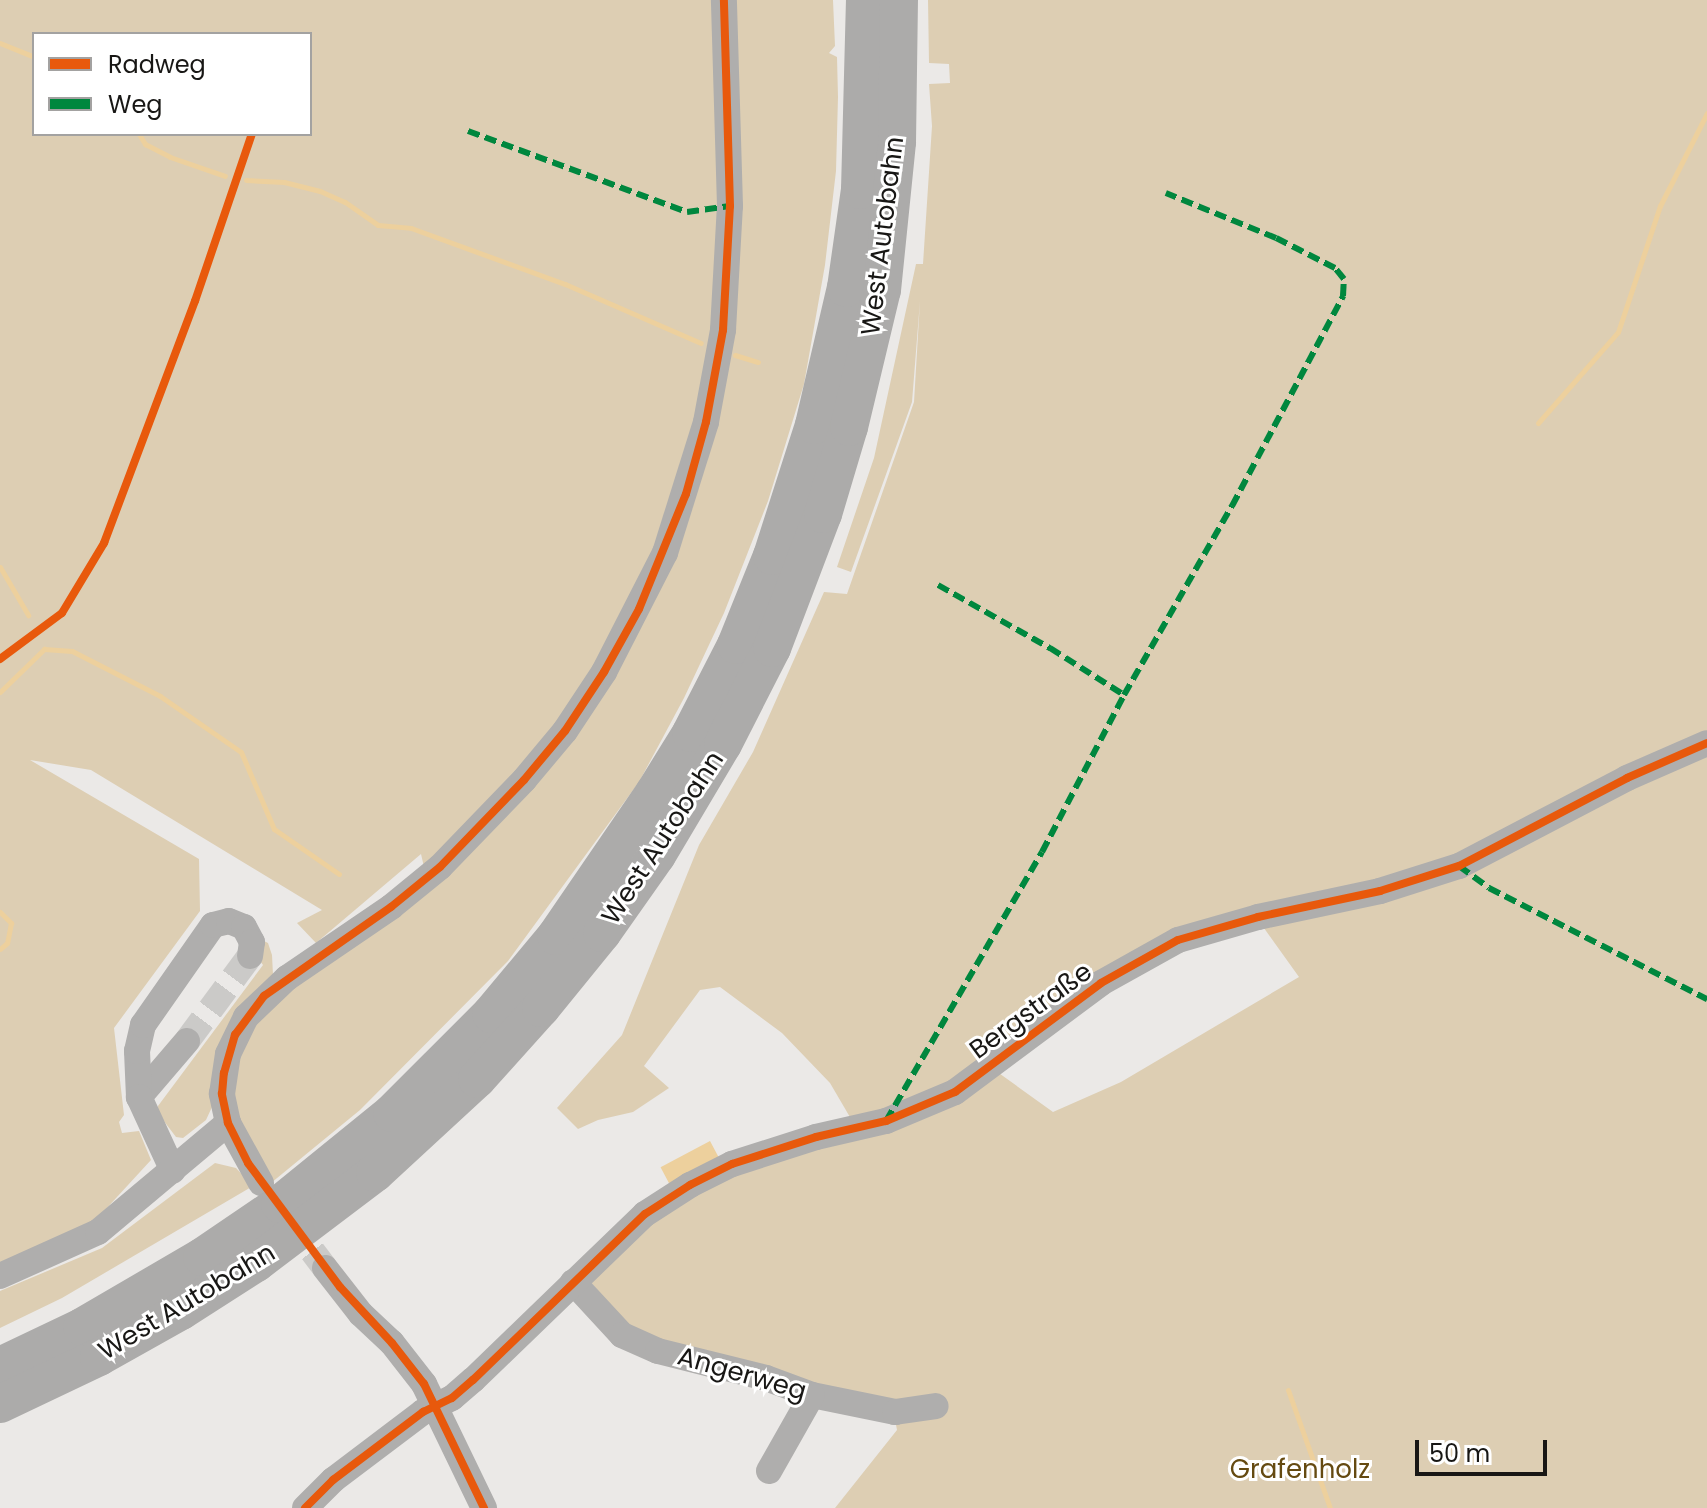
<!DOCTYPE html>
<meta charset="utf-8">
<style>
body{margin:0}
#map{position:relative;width:1707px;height:1508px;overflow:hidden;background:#ebe9e7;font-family:Poppins,sans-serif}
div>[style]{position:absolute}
.green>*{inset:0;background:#ddceb3}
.water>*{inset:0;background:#edd09d;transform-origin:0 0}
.stream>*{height:5px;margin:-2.5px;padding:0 2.5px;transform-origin:2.5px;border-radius:2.5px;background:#edd09d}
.minor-tunnel>*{height:26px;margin-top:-13px;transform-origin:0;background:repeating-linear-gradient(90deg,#cbcac8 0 26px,transparent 0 39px)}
.minor>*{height:26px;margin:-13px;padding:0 13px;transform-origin:13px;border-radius:13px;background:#afaead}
.highway>*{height:38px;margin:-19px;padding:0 19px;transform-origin:19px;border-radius:19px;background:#acabaa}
.quiet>*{height:6px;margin-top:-3px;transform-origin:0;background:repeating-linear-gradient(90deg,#00873e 0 12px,transparent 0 18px)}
.cycleway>*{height:8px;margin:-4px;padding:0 4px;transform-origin:4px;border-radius:4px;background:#e8590c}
span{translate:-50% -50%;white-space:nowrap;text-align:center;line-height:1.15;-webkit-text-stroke:6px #fff;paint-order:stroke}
.street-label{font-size:26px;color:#181715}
.park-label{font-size:26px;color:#654a11}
.legend{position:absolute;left:32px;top:32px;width:280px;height:104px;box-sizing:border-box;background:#fff;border:2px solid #a3a2a1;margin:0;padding:10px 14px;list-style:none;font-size:24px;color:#181715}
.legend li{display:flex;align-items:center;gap:16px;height:40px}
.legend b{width:40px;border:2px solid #a3a2a1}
.scale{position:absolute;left:1415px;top:1440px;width:132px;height:36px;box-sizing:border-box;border:4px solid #181715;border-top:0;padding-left:10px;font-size:24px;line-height:28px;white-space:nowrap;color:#181715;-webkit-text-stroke:6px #fff;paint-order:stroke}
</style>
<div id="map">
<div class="green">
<i style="clip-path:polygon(evenodd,0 0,833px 0,835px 46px,829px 53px,837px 57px,838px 97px,836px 171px,825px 265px,804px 384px,768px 501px,724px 613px,684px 698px,639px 782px,508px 961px,360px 1110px,271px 1183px,237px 1123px,233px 1074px,254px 1021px,424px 867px,421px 854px,316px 943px,297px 923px,322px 910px,91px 770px,30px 760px,199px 859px,200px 911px,114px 1028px,124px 1115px,119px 1122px,122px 1133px,139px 1131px,151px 1160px,94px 1222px,0 1266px,0 0,34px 34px,310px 34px,310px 134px,34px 134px,34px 34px)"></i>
<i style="clip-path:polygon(928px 0,1707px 0,1707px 736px,1430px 870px,1228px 915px,958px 1080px,854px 1124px,830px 1083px,782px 1033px,720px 987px,700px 990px,644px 1066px,669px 1088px,633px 1112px,598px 1120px,578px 1129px,557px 1108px,622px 1035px,699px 845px,753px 752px,824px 592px,847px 594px,914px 402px,920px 301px,912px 402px,851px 572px,837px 567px,874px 458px,916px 264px,923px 264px,932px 126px,929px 84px,950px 83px,949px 64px,929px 63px)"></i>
<i style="clip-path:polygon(1707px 751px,1707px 1508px,835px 1508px,897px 1430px,892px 1404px,636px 1336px,588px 1279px,656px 1217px,720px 1180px,996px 1071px,1053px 1112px,1121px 1082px,1299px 977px,1261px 924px,1391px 896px)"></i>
<i style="clip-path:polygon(262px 940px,268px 943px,272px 955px,273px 975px,206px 1120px,183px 1138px,176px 1137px,157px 1112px,158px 1106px,263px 965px,257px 957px)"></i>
<i style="clip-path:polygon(215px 1163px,236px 1168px,253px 1186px,62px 1298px,0 1328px,0 1291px,102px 1248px)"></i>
</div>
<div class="water">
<i style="left:710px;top:1141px;width:19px;height:56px;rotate:62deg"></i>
</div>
<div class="stream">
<i style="left:0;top:43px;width:37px;rotate:22deg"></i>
<i style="left:139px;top:134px;width:12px;rotate:59deg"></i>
<i style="left:145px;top:144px;width:28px;rotate:27deg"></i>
<i style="left:170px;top:157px;width:58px;rotate:19.1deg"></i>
<i style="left:246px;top:180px;width:38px;rotate:3deg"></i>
<i style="left:284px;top:182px;width:37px;rotate:14deg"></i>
<i style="left:320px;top:191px;width:27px;rotate:24deg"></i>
<i style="left:345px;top:202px;width:40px;rotate:34.9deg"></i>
<i style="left:378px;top:225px;width:33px;rotate:5deg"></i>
<i style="left:411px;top:228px;width:164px;rotate:20deg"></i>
<i style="left:565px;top:284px;width:148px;rotate:23.5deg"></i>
<i style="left:735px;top:355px;width:24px;rotate:17deg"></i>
<i style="left:1538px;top:423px;width:121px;rotate:-48.7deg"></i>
<i style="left:1618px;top:332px;width:133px;rotate:-71.6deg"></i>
<i style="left:1660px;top:206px;width:104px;rotate:-63.2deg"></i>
<i style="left:0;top:567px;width:56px;rotate:59.7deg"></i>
<i style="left:0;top:692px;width:62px;rotate:-44.3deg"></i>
<i style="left:44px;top:649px;width:28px;rotate:4deg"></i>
<i style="left:72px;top:651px;width:99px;rotate:27.1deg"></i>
<i style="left:160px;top:696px;width:98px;rotate:34.7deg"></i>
<i style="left:241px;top:752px;width:84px;rotate:66.8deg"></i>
<i style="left:274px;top:829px;width:79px;rotate:34.7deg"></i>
<i style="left:0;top:912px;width:16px;rotate:45deg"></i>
<i style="left:11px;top:923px;width:20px;rotate:101deg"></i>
<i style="left:7px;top:943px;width:9px;rotate:139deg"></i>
<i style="left:1288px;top:1390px;width:125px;rotate:70.4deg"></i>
</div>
<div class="minor-tunnel">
<i style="left:187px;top:1041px;width:106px;rotate:-53.5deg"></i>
<i style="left:289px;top:1220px;width:60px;rotate:53.1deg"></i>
</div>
<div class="minor">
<i style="left:187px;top:1041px;width:74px;rotate:130.6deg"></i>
<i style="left:139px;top:1097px;width:46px;rotate:-92.5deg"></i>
<i style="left:137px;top:1051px;width:27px;rotate:-77deg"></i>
<i style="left:143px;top:1025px;width:122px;rotate:-55deg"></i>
<i style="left:213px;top:925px;width:16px;rotate:-14deg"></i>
<i style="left:229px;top:921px;width:16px;rotate:22deg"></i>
<i style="left:244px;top:927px;width:17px;rotate:62deg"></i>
<i style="left:252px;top:942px;width:14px;rotate:98deg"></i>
<i style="left:139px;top:1097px;width:81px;rotate:65.3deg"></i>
<i style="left:261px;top:1183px;width:68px;rotate:-118.8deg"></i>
<i style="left:228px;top:1123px;width:30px;rotate:-102deg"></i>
<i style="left:222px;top:1094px;width:40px;rotate:-81.5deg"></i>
<i style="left:228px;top:1054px;width:41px;rotate:-64.1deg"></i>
<i style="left:246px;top:1017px;width:57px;rotate:-43.6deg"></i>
<i style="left:287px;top:978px;width:126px;rotate:-34.3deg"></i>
<i style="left:391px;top:907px;width:63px;rotate:-39.2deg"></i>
<i style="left:440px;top:867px;width:121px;rotate:-46deg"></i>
<i style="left:524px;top:780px;width:64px;rotate:-50.1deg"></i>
<i style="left:565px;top:731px;width:71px;rotate:-56.5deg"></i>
<i style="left:604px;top:672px;width:134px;rotate:-62.9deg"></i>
<i style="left:665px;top:553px;width:137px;rotate:-72.6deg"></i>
<i style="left:706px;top:422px;width:94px;rotate:-79.5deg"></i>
<i style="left:723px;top:330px;width:124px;rotate:-86.8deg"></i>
<i style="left:730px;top:206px;width:206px;rotate:-91.7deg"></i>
<i style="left:325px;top:1268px;width:58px;rotate:52deg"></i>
<i style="left:361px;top:1314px;width:42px;rotate:43.1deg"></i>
<i style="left:392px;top:1343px;width:52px;rotate:52deg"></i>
<i style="left:424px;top:1384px;width:138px;rotate:64.2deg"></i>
<i style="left:0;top:1276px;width:107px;rotate:-24.2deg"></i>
<i style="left:98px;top:1232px;width:170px;rotate:-40deg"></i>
<i style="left:573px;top:1282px;width:72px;rotate:47.2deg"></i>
<i style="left:622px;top:1335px;width:39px;rotate:24deg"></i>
<i style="left:658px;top:1351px;width:111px;rotate:14deg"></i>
<i style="left:766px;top:1378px;width:49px;rotate:20.3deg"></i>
<i style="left:812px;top:1395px;width:85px;rotate:11.6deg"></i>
<i style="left:895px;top:1412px;width:41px;rotate:-8.3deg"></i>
<i style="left:769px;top:1471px;width:87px;rotate:-60.5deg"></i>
<i style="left:305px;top:1508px;width:40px;rotate:-45deg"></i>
<i style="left:333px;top:1480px;width:113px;rotate:-37.1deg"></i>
<i style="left:423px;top:1412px;width:32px;rotate:-26deg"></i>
<i style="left:452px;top:1398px;width:28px;rotate:-41deg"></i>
<i style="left:473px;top:1380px;width:239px;rotate:-44deg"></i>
<i style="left:645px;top:1214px;width:54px;rotate:-32.8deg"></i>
<i style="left:690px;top:1185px;width:47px;rotate:-26.6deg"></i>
<i style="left:732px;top:1164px;width:88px;rotate:-17.8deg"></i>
<i style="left:816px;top:1137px;width:72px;rotate:-12.9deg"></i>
<i style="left:886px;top:1121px;width:75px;rotate:-22.8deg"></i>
<i style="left:955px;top:1092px;width:182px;rotate:-36.7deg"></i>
<i style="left:1101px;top:983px;width:88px;rotate:-29.2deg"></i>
<i style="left:1178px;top:940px;width:83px;rotate:-16deg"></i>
<i style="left:1258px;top:917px;width:125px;rotate:-12deg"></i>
<i style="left:1380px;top:891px;width:83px;rotate:-17.6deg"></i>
<i style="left:1459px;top:866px;width:190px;rotate:-27.6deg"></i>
<i style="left:1627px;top:778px;width:87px;rotate:-23.6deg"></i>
</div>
<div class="highway">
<i style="left:0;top:1366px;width:91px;rotate:-25.4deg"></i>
<i style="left:82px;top:1327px;width:139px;rotate:-30.3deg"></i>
<i style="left:202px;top:1257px;width:94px;rotate:-34.2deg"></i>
<i style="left:280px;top:1204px;width:144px;rotate:-39.1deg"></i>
<i style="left:392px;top:1113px;width:140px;rotate:-45deg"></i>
<i style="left:491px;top:1014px;width:102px;rotate:-50.2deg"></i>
<i style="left:556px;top:936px;width:173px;rotate:-55.6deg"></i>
<i style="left:654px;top:793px;width:70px;rotate:-58.3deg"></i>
<i style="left:691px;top:733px;width:99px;rotate:-62.9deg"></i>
<i style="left:736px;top:645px;width:96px;rotate:-68deg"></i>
<i style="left:772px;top:556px;width:138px;rotate:-72.2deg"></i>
<i style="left:814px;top:425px;width:141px;rotate:-76.9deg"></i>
<i style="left:846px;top:288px;width:99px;rotate:-81.9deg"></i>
<i style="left:860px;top:190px;width:190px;rotate:-88.5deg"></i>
<i style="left:0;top:1404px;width:110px;rotate:-25.4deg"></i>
<i style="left:99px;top:1357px;width:94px;rotate:-29.3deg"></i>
<i style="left:181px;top:1311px;width:89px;rotate:-32.6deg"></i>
<i style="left:256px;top:1263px;width:149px;rotate:-37.1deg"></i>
<i style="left:375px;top:1173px;width:139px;rotate:-42.7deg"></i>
<i style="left:477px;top:1079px;width:96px;rotate:-48deg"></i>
<i style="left:541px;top:1008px;width:97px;rotate:-50.9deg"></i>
<i style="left:602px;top:933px;width:95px;rotate:-54.8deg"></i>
<i style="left:657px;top:855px;width:129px;rotate:-59.3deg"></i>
<i style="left:723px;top:744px;width:108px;rotate:-63deg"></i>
<i style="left:772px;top:648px;width:143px;rotate:-69.2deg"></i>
<i style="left:823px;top:514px;width:91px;rotate:-73.4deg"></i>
<i style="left:849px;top:427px;width:141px;rotate:-76.5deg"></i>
<i style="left:882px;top:290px;width:149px;rotate:-84.2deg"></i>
<i style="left:897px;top:142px;width:142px;rotate:-89.2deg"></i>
</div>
<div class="quiet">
<i style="left:468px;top:131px;width:233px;rotate:20.3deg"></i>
<i style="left:687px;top:212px;width:43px;rotate:-7.9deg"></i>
<i style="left:938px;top:585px;width:129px;rotate:29.4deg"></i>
<i style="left:1050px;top:648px;width:88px;rotate:32.4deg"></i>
<i style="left:1459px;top:866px;width:37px;rotate:36deg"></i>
<i style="left:1489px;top:888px;width:245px;rotate:27deg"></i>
<i style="left:886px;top:1121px;width:311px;rotate:-59.9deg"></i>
<i style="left:1042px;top:852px;width:177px;rotate:-62.4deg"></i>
<i style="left:1124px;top:695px;width:218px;rotate:-60.3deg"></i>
<i style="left:1232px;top:506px;width:238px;rotate:-62.1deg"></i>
<i style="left:1343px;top:296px;width:17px;rotate:-87deg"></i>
<i style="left:1344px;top:279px;width:14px;rotate:-129deg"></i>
<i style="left:1335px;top:268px;width:66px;rotate:-153deg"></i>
<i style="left:1276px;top:238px;width:119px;rotate:-157.8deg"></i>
</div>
<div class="cycleway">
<i style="left:0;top:659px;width:77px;rotate:-36.6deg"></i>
<i style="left:62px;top:613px;width:82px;rotate:-59deg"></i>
<i style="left:104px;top:543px;width:259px;rotate:-69.4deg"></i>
<i style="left:195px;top:301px;width:176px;rotate:-71.2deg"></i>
<i style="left:305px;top:1508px;width:40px;rotate:-45deg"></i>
<i style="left:333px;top:1480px;width:113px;rotate:-37.1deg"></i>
<i style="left:423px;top:1412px;width:32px;rotate:-26deg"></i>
<i style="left:452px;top:1398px;width:28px;rotate:-41deg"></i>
<i style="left:473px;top:1380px;width:239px;rotate:-44deg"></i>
<i style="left:645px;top:1214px;width:54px;rotate:-32.8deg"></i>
<i style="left:690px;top:1185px;width:47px;rotate:-26.6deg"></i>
<i style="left:732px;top:1164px;width:88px;rotate:-17.8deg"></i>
<i style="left:816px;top:1137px;width:72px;rotate:-12.9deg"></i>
<i style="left:886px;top:1121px;width:75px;rotate:-22.8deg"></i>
<i style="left:955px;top:1092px;width:182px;rotate:-36.7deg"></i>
<i style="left:1101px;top:983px;width:88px;rotate:-29.2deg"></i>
<i style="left:1178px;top:940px;width:83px;rotate:-16deg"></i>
<i style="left:1258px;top:917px;width:125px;rotate:-12deg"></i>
<i style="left:1380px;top:891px;width:83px;rotate:-17.6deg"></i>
<i style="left:1459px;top:866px;width:190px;rotate:-27.6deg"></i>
<i style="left:1627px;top:778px;width:87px;rotate:-23.6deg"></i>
<i style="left:484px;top:1508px;width:138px;rotate:-115.8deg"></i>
<i style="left:424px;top:1384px;width:52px;rotate:-128deg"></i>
<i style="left:392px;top:1343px;width:76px;rotate:-132.9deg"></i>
<i style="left:340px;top:1287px;width:154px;rotate:-126.6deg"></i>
<i style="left:248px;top:1163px;width:45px;rotate:-116.6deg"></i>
<i style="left:228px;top:1123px;width:30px;rotate:-102deg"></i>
<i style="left:222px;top:1094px;width:21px;rotate:-85deg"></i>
<i style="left:224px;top:1073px;width:40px;rotate:-74deg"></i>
<i style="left:235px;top:1035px;width:49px;rotate:-53.4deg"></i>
<i style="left:264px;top:996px;width:155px;rotate:-35deg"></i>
<i style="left:391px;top:907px;width:63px;rotate:-39.2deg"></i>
<i style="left:440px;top:867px;width:121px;rotate:-46deg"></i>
<i style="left:524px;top:780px;width:64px;rotate:-50.1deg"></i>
<i style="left:565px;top:731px;width:71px;rotate:-56.5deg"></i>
<i style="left:604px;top:672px;width:72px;rotate:-60.9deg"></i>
<i style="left:639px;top:609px;width:124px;rotate:-67.8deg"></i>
<i style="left:686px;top:494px;width:75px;rotate:-74.5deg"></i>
<i style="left:706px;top:422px;width:94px;rotate:-79.5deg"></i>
<i style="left:723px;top:330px;width:124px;rotate:-86.8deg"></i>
<i style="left:730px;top:206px;width:206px;rotate:-91.7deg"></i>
</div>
<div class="street-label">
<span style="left:883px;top:236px;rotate:-83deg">West Autobahn</span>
<span style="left:663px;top:838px;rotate:-57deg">West Autobahn</span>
<span style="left:1031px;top:1011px;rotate:-36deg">Bergstraße</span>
<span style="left:187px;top:1302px;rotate:-31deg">West Autobahn</span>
<span style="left:742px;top:1374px;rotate:16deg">Angerweg</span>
</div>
<div class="park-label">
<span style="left:1300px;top:1470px">Grafenholz</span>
</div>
<ul class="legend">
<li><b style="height:10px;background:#e8590c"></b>Radweg</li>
<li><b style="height:10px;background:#00873e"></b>Weg</li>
</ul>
<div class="scale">50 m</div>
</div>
